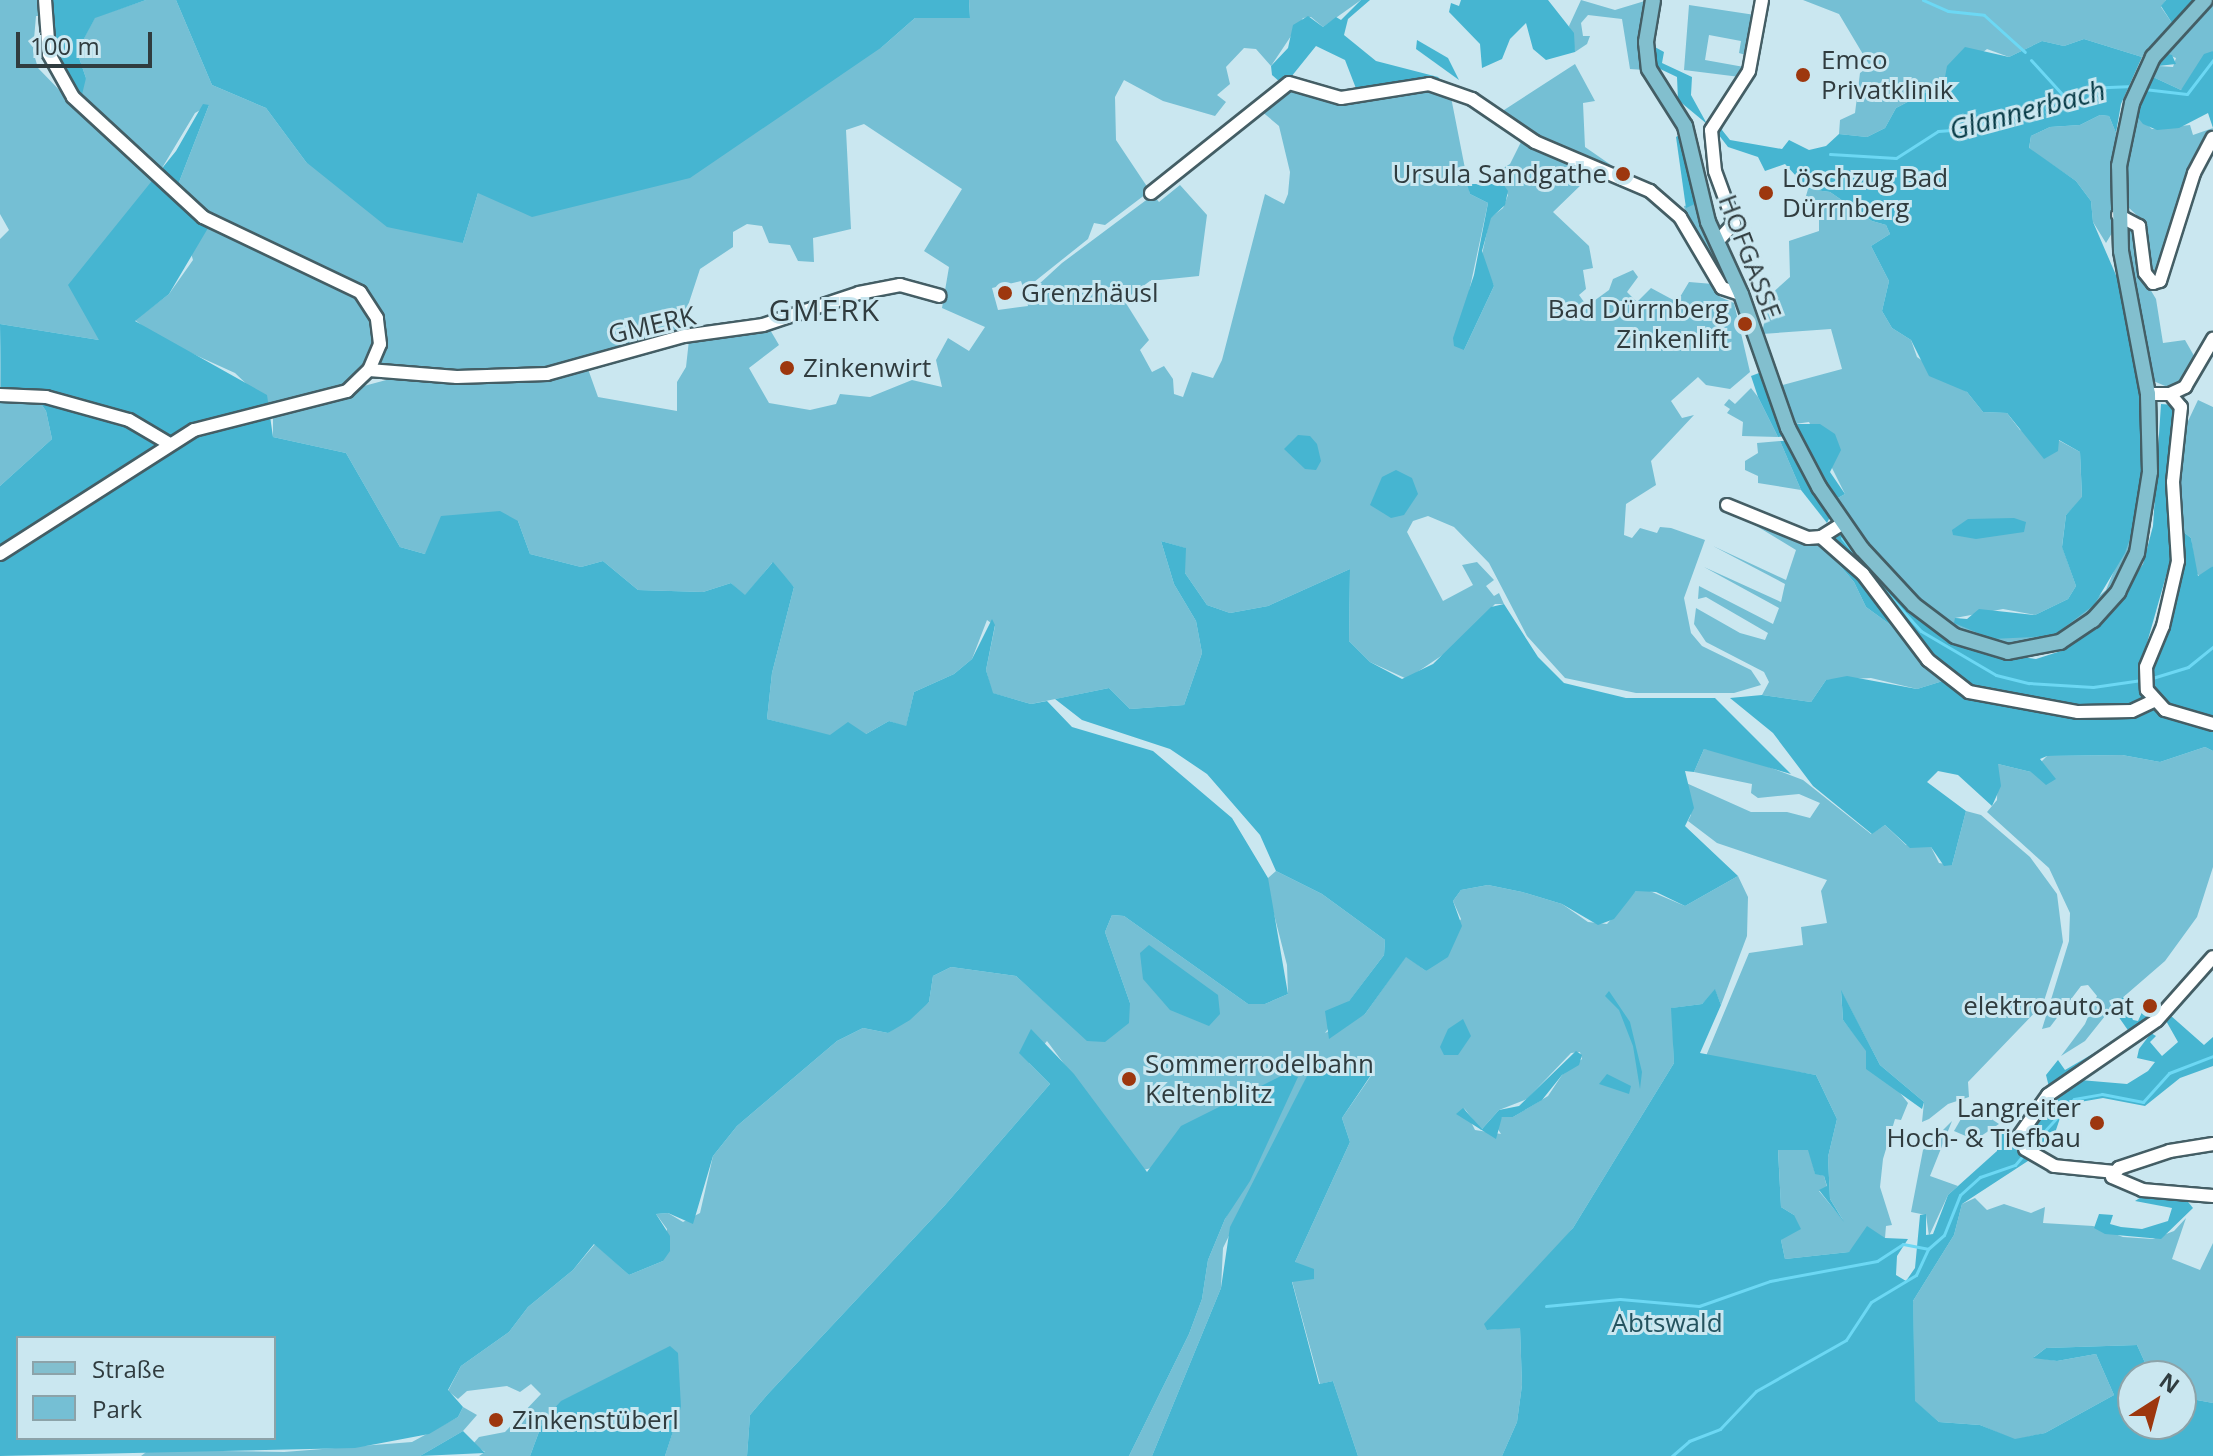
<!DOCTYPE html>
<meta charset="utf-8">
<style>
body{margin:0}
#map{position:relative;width:2213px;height:1456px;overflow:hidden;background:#cae7f0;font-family:"Open Sans",sans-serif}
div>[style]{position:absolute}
.green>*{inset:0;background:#75bfd4}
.forest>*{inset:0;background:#46b5d1}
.stream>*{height:3px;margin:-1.5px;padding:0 1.5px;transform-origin:1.5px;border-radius:1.5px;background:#6cd8f4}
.roads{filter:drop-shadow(2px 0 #445e65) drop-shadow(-2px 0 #445e65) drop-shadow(0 2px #445e65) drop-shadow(0 -2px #445e65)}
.minor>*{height:12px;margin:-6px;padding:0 6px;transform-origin:6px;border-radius:6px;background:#fff}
.major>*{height:14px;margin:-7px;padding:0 7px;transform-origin:7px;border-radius:7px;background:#82bfce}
.dots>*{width:22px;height:22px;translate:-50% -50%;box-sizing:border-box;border:4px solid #cae7f0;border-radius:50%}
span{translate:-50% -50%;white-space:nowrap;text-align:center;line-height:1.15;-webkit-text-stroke:6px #cae7f0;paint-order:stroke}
.poi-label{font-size:26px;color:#303c3f}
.left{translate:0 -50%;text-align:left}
.right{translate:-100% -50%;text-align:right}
.street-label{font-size:26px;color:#303c3f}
.park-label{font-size:26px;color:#24535f}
.water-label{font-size:28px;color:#063a46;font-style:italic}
.quarter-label{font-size:30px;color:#303c3f;letter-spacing:2px}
.legend{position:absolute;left:16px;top:1336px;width:260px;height:104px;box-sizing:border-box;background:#cae7f0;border:2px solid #8ca3a9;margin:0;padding:10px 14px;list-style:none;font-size:24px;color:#303c3f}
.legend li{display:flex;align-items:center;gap:16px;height:40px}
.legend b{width:40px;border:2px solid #8ca3a9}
.north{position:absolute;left:2117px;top:1360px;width:80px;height:80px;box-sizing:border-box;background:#cae7f0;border:2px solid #8ca3a9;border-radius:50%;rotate:36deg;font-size:22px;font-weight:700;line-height:32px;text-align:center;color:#303c3f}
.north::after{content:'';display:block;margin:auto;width:28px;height:36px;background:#9d370e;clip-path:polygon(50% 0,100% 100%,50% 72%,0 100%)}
.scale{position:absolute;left:16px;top:32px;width:136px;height:36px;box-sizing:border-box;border:4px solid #303c3f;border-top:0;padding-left:10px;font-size:24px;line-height:28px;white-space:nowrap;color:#303c3f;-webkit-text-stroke:6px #cae7f0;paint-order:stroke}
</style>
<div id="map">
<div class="green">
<i style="clip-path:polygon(evenodd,0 0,45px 0,44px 16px,36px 16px,33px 51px,38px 68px,67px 98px,86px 78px,77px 52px,95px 17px,146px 0,176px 0,212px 85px,266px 108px,306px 162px,463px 243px,478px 193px,882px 47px,915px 18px,970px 18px,969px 0,1361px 0,1323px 27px,1311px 17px,1303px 18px,1271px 66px,1256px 49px,1244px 48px,1226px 67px,1230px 84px,1217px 95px,1226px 102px,1215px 116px,1163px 101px,1124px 80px,1115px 97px,1116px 140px,1150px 191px,1105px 225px,1094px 223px,1088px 239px,1024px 290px,1021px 281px,992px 288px,998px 310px,1028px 306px,1026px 296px,1062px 263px,1153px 195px,1159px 202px,1180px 185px,1207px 215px,1199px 276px,1150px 281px,1124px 300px,1149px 340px,1140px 350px,1152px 372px,1164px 366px,1173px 379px,1174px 394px,1183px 397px,1192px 372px,1213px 378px,1222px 360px,1265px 194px,1284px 204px,1288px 194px,1290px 172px,1279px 126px,1260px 110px,1288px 87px,1315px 94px,1418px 88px,1450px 92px,1470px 194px,1488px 203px,1469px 292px,1464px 350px,1494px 286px,1481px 259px,1490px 218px,1503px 208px,1508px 195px,1495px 173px,1510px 164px,1523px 138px,1577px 163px,1571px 176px,1584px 182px,1553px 212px,1589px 246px,1593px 268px,1583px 270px,1586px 289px,1579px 295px,1587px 306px,1609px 290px,1613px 279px,1633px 270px,1638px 277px,1627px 292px,1637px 302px,1651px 288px,1677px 302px,1689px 282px,1713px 284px,1720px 297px,1734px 303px,1750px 372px,1730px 389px,1706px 385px,1698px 377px,1671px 401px,1682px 418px,1694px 415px,1651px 461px,1656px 485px,1626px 504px,1624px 535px,1632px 538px,1640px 528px,1657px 533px,1660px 527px,1671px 528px,1705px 540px,1684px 598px,1691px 633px,1702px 646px,1751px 670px,1761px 685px,1734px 693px,1636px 693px,1565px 678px,1527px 636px,1489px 563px,1454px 527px,1428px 516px,1413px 521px,1407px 532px,1443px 601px,1473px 585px,1462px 565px,1477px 562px,1494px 580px,1486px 586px,1494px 596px,1499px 593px,1504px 604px,1495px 604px,1453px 648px,1407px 679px,1370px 662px,1349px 641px,1350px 569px,1268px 606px,1230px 613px,1207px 605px,1185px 573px,1185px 548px,1161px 541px,1174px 584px,1196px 621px,1202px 653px,1184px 705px,1130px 709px,1109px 688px,1031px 704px,992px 693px,986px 670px,995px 626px,987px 620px,972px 659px,954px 674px,914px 692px,906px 727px,889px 721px,866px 734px,830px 736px,767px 719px,772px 673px,794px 587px,772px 563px,745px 596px,731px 583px,703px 592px,638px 590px,603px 561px,581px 567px,530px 554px,518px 521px,425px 554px,400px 547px,346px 453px,273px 437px,273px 409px,235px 373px,158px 338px,135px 320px,169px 294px,193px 260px,174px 195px,209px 105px,195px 113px,156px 178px,99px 340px,0 324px,0 239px,9px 230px,0 214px,0 0,864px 124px,962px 189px,924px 251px,949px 267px,942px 308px,985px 327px,969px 351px,948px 338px,936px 360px,942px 387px,912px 380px,870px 397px,840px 394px,836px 404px,810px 410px,769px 403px,749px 368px,779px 345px,769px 328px,689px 340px,686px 367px,677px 382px,677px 411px,598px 397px,588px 369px,532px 378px,390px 379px,349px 390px,376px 360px,389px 370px,561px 369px,680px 330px,700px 269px,733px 247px,733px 232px,747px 224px,762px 226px,769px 243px,790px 245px,798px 261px,814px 262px,813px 238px,851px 229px,846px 130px,864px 124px)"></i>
<i style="clip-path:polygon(1581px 0,1615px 10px,1648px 0,1641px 42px,1645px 70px,1630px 69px,1622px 19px,1588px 15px,1581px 23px,1583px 36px,1590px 36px,1587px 44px,1575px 52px,1569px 26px)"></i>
<i style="clip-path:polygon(1803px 0,2166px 0,2161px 7px,2172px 23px,2142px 57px,2084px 39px,2064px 46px,2042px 41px,2009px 57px,1987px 49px,1944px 83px,1896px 108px,1885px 128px,1867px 137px,1839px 134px,1840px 120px,1855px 113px,1860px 73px,1870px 66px,1839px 14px)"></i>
<i style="clip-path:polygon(2213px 0,2213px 51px,2197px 66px,2191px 81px,2181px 90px,2153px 77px,2158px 66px,2173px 67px,2176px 58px,2161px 52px)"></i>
<i style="clip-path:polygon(1689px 5px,1755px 15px,1749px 56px,1739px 53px,1741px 41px,1709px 35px,1705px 60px,1744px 67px,1740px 77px,1684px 70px)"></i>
<i style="clip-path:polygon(1575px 64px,1595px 101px,1583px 103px,1585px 147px,1624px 174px,1541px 142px,1501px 112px)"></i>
<i style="clip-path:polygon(2100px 115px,2109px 116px,2116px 133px,2112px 233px,2106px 243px,2093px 222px,2091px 201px,2076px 181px,2029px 149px,2031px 136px,2050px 127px,2080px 125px)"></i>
<i style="clip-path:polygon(2136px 115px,2152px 129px,2190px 125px,2193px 135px,2213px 128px,2155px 277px,2147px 271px,2145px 223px,2128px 207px,2124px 171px)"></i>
<i style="clip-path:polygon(1686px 147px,1730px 285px,1725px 285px,1686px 216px,1684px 206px,1695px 204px)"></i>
<i style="clip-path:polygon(1808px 189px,1830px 192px,1872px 221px,1886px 225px,1890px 234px,1871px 246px,1889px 281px,1882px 311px,1892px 328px,1911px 340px,1917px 357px,1967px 392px,1983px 412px,2007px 413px,2020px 430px,2058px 440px,2080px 452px,2082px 498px,2066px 515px,2062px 546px,2076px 586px,2068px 599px,2035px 615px,2003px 609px,1955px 618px,2053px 636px,2106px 590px,2142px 504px,2137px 535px,2114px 588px,2096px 611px,2053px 639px,2012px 646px,1967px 636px,1943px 623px,1899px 583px,1857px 532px,1836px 499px,1845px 494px,1809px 422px,1795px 424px,1779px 386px,1842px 369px,1831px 329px,1762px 334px,1769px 296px,1790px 277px,1789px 241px,1819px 231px,1819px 202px,1806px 196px)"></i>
<i style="clip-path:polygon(2125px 223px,2134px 226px,2144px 279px,2156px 299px,2163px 343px,2185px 340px,2197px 361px,2181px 383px,2170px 388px,2151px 380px,2126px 255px)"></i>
<i style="clip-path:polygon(0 346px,1px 395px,35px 395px,46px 411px,52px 439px,0 486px)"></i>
<i style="clip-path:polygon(1751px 388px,1758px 397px,1778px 437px,1742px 436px,1743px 422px,1727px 413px,1730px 409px,1724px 405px,1729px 399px,1735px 404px)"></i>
<i style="clip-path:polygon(2198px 400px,2213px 407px,2213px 566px,2201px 577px,2196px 573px,2191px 538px,2181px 530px,2176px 481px,2181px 436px)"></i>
<i style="clip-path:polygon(1780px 441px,1801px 490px,1758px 483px,1758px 476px,1745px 470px,1745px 461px,1758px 453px,1757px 443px)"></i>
<i style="clip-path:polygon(1735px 513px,1825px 548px,1854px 582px,1866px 607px,1899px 631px,1946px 680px,1917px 689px,1871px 678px,1826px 680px,1811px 702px,1762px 695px,1769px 682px,1764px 672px,1706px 642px,1694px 624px,1696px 608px,1740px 633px,1765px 640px,1768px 633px,1706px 597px,1698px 599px,1699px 586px,1773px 624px,1779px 608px,1704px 567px,1781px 602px,1785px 584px,1713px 546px,1786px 580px,1796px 550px)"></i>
<i style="clip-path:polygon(2205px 747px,2213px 751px,2213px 867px,2197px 917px,2165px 961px,2113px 1006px,2085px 1041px,2061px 1056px,2085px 1024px,2097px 996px,2088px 985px,2081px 986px,2050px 1027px,2042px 1029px,2069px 941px,2070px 913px,2049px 868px,1987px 812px,1997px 800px,1998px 764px,2031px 772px,2047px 756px,2122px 755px,2160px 762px)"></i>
<i style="clip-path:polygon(1704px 749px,1729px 752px,1803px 780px,1871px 834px,1885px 825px,1906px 845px,1931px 847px,1939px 863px,1952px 865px,1966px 811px,1981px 815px,2030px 857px,2057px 894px,2063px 942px,2043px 1004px,1968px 1082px,1969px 1097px,1948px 1104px,1929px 1119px,1922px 1122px,1924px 1102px,1880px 1065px,1841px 991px,1843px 1020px,1908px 1103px,1901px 1120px,1895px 1119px,1883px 1159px,1880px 1187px,1892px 1225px,1886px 1226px,1885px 1238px,1849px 1252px,1785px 1259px,1781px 1240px,1794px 1215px,1781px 1207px,1778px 1149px,1809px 1150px,1815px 1173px,1824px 1176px,1827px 1187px,1819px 1191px,1843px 1220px,1830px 1199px,1828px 1157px,1837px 1119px,1816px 1075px,1706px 1056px,1749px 953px,1803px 945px,1801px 927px,1827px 923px,1821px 891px,1827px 880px,1717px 843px,1688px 821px,1691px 815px,1684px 782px,1751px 812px,1787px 812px,1810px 818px,1820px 803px,1799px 794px,1758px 798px,1751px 793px,1752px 784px,1694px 772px)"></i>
<i style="clip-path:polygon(evenodd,1276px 871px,1322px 894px,1385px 940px,1384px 955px,1325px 1033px,1365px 1014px,1406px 956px,1426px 971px,1461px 919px,1453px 901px,1461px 890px,1488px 885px,1522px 892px,1562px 904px,1588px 922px,1607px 924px,1636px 891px,1645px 889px,1685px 906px,1738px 876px,1748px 897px,1747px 936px,1721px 1005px,1715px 990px,1702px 1004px,1672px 1008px,1674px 1063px,1573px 1228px,1487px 1330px,1520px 1327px,1522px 1385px,1517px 1422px,1502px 1456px,1358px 1456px,1333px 1381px,1320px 1384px,1292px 1281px,1295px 1262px,1350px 1142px,1342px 1118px,1373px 1073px,1314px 1062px,1223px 1248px,1221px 1288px,1152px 1456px,1129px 1456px,1189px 1334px,1202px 1299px,1208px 1260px,1225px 1219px,1267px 1141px,1143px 1170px,1047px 1041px,1029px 1063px,1050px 1084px,945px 1205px,767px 1395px,750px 1415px,747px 1456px,665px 1456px,681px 1406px,543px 1421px,530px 1456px,479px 1456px,485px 1452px,473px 1444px,479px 1437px,505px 1432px,541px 1394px,531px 1384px,520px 1392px,507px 1386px,467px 1391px,458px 1399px,448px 1391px,461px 1366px,509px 1332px,528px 1307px,573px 1270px,595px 1244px,629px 1275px,663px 1261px,667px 1229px,656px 1214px,668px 1213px,683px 1222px,700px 1213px,713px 1156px,737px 1126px,837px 1041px,863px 1028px,888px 1033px,929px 1002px,933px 976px,951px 967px,1016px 976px,1065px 1020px,1130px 1003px,1105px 932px,1112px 915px,1124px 916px,1248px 1004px,1265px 1004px,1288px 994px,1287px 965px,1268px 891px,1268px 878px,1276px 871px,1580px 1052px,1582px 1059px,1562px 1075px,1548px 1096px,1513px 1117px,1502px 1117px,1496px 1126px,1501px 1134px,1475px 1130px,1464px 1108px,1481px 1130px,1499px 1110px,1527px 1099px,1571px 1053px,1580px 1052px)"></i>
<i style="clip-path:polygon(1965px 1112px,1981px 1112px,1999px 1124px,1975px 1140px,1954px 1131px)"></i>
<i style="clip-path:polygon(1952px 1121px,1930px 1176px,1958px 1186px,1948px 1195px,1929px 1236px,1926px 1215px,1911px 1212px,1923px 1150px)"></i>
<i style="clip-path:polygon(1975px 1198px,1987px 1210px,2004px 1204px,2031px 1213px,2045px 1207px,2043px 1223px,2093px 1226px,2123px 1237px,2153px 1239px,2174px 1231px,2186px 1218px,2172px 1259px,2200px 1270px,2213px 1243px,2213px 1403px,2181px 1397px,2181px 1376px,2151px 1376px,2137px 1345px,2046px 1348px,2034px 1357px,2057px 1361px,2096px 1354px,2114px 1395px,2045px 1433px,2015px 1440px,1980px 1425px,1939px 1422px,1914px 1401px,1913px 1301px,1954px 1235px,1962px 1204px)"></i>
<i style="clip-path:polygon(463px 1407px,477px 1415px,463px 1431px,420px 1456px,141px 1456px,149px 1450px,284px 1452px,412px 1442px,458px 1417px)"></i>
</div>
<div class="forest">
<i style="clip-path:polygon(45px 0,146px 0,95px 18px,77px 52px,86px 78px,80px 103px,57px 74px)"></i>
<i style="clip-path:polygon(176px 0,969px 0,970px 18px,915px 18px,882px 47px,690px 178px,532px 217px,478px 193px,463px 243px,387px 227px,306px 162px,266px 108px,212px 85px)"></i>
<i style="clip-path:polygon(1361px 0,1370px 0,1348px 19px,1344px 35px,1376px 61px,1438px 77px,1444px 84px,1357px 91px,1345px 60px,1316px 46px,1291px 77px,1280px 82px,1272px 75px,1271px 66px,1288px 48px,1293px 25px,1308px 16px,1323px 27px,1336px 17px,1341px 20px)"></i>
<i style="clip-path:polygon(1461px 0,1548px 0,1574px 33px,1575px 52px,1546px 60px,1533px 49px,1526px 23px,1510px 39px,1502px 59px,1482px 68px,1480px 44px,1449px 12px,1451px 3px,1459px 6px)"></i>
<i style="clip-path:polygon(2166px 0,2197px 0,2172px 23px,2161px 6px)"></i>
<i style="clip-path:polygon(2084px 39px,2142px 57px,2121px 104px,2116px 133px,2109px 116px,2100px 115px,2080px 125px,2050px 127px,2031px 136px,2029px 148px,2076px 181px,2091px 201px,2093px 222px,2122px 289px,2143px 405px,2142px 504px,2125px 553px,2094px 605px,2053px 636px,1992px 639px,1954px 623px,1955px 618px,1967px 619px,1979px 609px,2035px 615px,2068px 599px,2076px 586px,2062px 547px,2066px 515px,2082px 497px,2080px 452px,2059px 440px,2058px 451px,2044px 459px,2007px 413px,1983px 412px,1967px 392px,1929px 376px,1911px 340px,1892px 328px,1882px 311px,1889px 281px,1871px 246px,1890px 234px,1886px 225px,1872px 221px,1830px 192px,1808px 189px,1785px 164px,1765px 171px,1758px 157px,1728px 147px,1715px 130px,1741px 93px,1724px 119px,1722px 130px,1730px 140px,1782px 149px,1789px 140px,1809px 150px,1826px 146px,1839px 134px,1867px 137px,1885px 128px,1896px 108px,1944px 83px,1947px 66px,1965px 47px,2009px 57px,2042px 41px,2064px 46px)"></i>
<i style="clip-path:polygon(1417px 40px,1448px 58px,1459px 80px,1416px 49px)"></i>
<i style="clip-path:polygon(1653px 46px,1664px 52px,1662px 63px,1692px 77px,1691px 95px,1707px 124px,1678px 100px,1677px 77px,1656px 67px)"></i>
<i style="clip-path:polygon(2213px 51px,2213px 128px,2208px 113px,2179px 128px,2157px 130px,2143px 124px,2136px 115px,2161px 52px,2172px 55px,2176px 64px,2158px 66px,2153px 77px,2181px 90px,2204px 54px)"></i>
<i style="clip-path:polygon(evenodd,203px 104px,209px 105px,174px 195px,211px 223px,169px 294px,135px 321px,267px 395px,273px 437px,346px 453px,400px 547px,425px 554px,441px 516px,500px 511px,518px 521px,530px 554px,581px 567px,603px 561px,638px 590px,703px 592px,731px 583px,745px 595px,773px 562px,794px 587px,772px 673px,767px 719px,830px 735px,848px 722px,866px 734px,889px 721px,906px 726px,914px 692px,954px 674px,972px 659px,992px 619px,995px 625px,986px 670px,993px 693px,1031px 704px,1047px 701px,1072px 727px,1153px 751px,1232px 818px,1268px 878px,1288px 994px,1265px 1004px,1248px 1004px,1124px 916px,1112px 915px,1105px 932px,1130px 1003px,1129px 1023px,1105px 1042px,1087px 1041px,1016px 976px,951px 967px,933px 976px,929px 1002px,910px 1020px,888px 1033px,863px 1028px,837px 1041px,737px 1126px,713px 1156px,693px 1224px,668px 1213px,656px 1214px,670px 1236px,670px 1251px,663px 1261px,629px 1275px,594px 1244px,573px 1270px,528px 1307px,509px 1332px,461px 1366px,448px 1390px,463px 1407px,458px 1417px,429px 1434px,355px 1448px,0 1456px,0 486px,52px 439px,46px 411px,35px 395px,1px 395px,0 324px,99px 340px,68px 285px,176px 151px,203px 104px,18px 1338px,274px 1338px,274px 1438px,18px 1438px,18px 1338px)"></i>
<i style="clip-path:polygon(1681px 134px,1695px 204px,1686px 208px,1676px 137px)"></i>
<i style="clip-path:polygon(1467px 184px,1503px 184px,1508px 191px,1505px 205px,1491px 218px,1482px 251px,1494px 286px,1464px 350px,1454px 346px,1453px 338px,1474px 275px,1488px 203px,1470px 194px)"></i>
<i style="clip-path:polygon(1759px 373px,1785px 436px,1778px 437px,1758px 397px,1751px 376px)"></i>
<i style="clip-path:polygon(2161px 404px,2175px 405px,2170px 562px,2141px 664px,2144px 703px,2053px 705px,1962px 685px,1930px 657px,1832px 540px,1843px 533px,1898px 599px,1969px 649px,2036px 659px,2061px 651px,2100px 625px,2143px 564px,2153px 526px)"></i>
<i style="clip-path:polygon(1795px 424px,1820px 424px,1835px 434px,1841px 450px,1830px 472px,1845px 494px,1836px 499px)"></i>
<i style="clip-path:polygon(1298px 435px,1310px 436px,1317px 444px,1321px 461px,1316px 470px,1305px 469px,1284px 449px)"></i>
<i style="clip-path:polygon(1780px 441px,1787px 441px,1830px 517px,1827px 523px,1801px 490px)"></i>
<i style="clip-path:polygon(1396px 470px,1412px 478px,1418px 494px,1404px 515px,1391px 518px,1370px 505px,1382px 477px)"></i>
<i style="clip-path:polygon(2014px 518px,2026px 522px,2024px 532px,1976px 539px,1953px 535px,1952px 530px,1968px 519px)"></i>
<i style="clip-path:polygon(2181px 530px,2191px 538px,2198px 576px,2213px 566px,2213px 720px,2173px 709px,2152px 693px,2150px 669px)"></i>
<i style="clip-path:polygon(1161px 541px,1186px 548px,1185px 573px,1207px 605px,1230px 613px,1268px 606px,1350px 569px,1349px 641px,1370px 662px,1402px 679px,1433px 664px,1491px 607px,1504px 604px,1538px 657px,1564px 683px,1626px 698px,1715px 698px,1791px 774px,1704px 749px,1694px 772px,1685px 771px,1694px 808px,1685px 826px,1738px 876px,1685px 906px,1656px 892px,1636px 891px,1614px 919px,1598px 925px,1562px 904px,1522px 892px,1488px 885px,1461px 890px,1453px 901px,1462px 926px,1448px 957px,1426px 971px,1406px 957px,1365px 1014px,1329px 1039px,1325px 1011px,1349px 1001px,1384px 955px,1385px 940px,1322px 894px,1276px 871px,1260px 835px,1207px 774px,1170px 749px,1082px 720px,1055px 699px,1109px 688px,1130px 709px,1184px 705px,1202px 653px,1196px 621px,1174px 584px)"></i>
<i style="clip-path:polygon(1825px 548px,1848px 563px,1899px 631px,1866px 607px,1854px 582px)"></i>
<i style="clip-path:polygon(1847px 676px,1917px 689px,1946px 680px,2073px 715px,2153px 706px,2213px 727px,2213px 751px,2205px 747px,2160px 762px,2122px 755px,2047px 756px,2040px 759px,2056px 779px,2046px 785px,2031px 772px,1998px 764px,2001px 786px,1992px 806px,1958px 775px,1938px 771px,1927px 782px,1966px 811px,1952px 865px,1944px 866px,1931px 847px,1910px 848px,1885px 825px,1872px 834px,1813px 786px,1773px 733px,1730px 698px,1762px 695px,1811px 702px,1826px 680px)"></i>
<i style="clip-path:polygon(1149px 945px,1218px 995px,1220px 1014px,1209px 1026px,1170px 1010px,1143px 979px,1140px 953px)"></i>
<i style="clip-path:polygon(1715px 989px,1721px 1005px,1700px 1053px,1816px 1075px,1837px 1119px,1828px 1157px,1830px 1199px,1844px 1222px,1819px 1190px,1827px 1186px,1824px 1176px,1815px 1174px,1808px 1150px,1778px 1150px,1781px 1207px,1794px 1215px,1801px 1229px,1781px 1240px,1785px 1259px,1849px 1252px,1867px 1226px,1885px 1238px,1908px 1239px,1897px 1256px,1896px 1275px,1906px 1281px,1915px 1268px,1920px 1215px,1926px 1214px,1926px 1235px,1933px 1234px,1948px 1195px,1997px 1151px,1997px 1132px,2009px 1132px,2031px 1159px,1962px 1204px,1954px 1235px,1913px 1301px,1915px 1401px,1939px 1422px,1980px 1425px,2015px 1439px,2045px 1433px,2114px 1395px,2096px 1354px,2057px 1361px,2033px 1358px,2046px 1348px,2137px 1345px,2151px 1376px,2133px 1376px,2133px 1424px,2181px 1424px,2181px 1397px,2213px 1403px,2213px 1456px,1502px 1456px,1517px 1422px,1522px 1385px,1520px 1328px,1487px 1330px,1484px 1324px,1573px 1228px,1674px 1063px,1671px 1008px,1702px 1004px)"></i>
<i style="clip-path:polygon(1841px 990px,1880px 1065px,1924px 1102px,1922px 1109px,1866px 1069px,1866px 1051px,1843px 1020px)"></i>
<i style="clip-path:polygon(1609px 991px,1630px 1022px,1642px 1072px,1640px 1089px,1633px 1046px,1619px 1010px,1605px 996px)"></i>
<i style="clip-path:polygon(2123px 997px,2133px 1020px,2138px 1021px,2143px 1010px,2149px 1020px,2132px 1036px,2118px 1016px,2118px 1002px)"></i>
<i style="clip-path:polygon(2170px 1015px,2204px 1045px,2213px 1037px,2213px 1066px,2180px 1078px,2145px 1106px,2103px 1098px,2080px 1102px,2060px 1118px,2052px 1142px,2039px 1147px,2029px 1142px,2025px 1137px,2048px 1101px,2080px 1080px,2127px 1084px,2148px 1071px,2155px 1062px,2137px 1058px,2139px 1049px,2151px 1033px,2156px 1036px,2150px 1042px,2162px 1056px,2178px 1042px,2165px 1019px)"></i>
<i style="clip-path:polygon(1463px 1019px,1471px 1036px,1458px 1055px,1444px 1055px,1440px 1047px,1448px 1029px)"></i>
<i style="clip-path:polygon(1031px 1029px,1074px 1074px,1147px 1172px,1181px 1126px,1287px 1073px,1298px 1077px,1250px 1181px,1225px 1219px,1208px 1260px,1202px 1299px,1189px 1334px,1129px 1456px,747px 1456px,750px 1415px,767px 1395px,945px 1205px,1050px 1084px,1019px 1053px)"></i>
<i style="clip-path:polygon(2120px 1038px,2122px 1041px,2049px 1087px,2046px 1075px,2058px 1060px,2065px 1070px)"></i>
<i style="clip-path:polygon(1576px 1051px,1582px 1055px,1579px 1065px,1562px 1075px,1542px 1100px,1513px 1117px,1502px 1117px,1496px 1139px,1456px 1114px,1463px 1108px,1482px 1129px,1499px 1110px,1519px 1106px)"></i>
<i style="clip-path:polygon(1314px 1062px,1373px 1072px,1342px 1118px,1350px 1142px,1295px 1262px,1314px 1269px,1314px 1279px,1292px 1282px,1319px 1384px,1333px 1381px,1358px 1456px,1152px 1456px,1221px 1288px,1230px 1227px)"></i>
<i style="clip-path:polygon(1607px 1074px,1631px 1086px,1629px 1094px,1599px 1084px)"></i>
<i style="clip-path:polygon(2143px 1196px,2184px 1197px,2193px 1208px,2161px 1239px,2105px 1234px,2094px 1228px,2099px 1214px,2113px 1215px,2110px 1224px,2121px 1227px,2142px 1229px,2168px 1221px,2172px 1208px,2135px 1201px)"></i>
<i style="clip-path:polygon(670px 1346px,678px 1353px,681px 1407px,665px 1456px,530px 1456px,543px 1421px,561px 1401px)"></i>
<i style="clip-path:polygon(463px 1431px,485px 1453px,420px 1456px)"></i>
</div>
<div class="stream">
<i style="left:1923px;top:0;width:27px;rotate:24deg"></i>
<i style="left:1948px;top:11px;width:36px;rotate:6deg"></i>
<i style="left:1984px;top:15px;width:55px;rotate:42.1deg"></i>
<i style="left:2031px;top:60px;width:47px;rotate:47.6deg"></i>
<i style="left:2144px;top:89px;width:43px;rotate:6.6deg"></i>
<i style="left:2187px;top:94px;width:43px;rotate:-52.6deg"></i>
<i style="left:1830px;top:154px;width:66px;rotate:3.5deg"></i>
<i style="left:1896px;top:158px;width:50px;rotate:-32.7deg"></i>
<i style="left:1938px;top:131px;width:31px;rotate:-4deg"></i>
<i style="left:1969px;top:129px;width:123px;rotate:-19.5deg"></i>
<i style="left:2085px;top:88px;width:48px;rotate:-2.4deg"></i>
<i style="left:1842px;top:538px;width:40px;rotate:51deg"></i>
<i style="left:1874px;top:579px;width:70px;rotate:47.9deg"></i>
<i style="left:1921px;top:631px;width:87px;rotate:30.4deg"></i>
<i style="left:1996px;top:675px;width:34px;rotate:14deg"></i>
<i style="left:2029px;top:683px;width:64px;rotate:3.6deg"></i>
<i style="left:2093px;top:687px;width:49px;rotate:-8.3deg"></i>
<i style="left:2149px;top:679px;width:41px;rotate:-17.1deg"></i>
<i style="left:2188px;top:667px;width:32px;rotate:-39deg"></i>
<i style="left:2030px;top:1147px;width:65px;rotate:-47.5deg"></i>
<i style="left:2074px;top:1099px;width:28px;rotate:-10deg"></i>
<i style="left:2102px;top:1094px;width:42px;rotate:11deg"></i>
<i style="left:2143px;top:1102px;width:39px;rotate:-48deg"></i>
<i style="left:2169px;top:1073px;width:47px;rotate:-21.1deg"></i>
<i style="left:1546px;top:1306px;width:74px;rotate:-5.4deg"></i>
<i style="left:1620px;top:1299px;width:79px;rotate:5.1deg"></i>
<i style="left:1699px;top:1306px;width:75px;rotate:-19.4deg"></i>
<i style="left:1770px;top:1281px;width:109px;rotate:-10.6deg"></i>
<i style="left:1877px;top:1261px;width:31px;rotate:-33deg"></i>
<i style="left:1903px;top:1244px;width:25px;rotate:11deg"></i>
<i style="left:1672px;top:1456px;width:23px;rotate:-41deg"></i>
<i style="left:1689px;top:1441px;width:33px;rotate:-21deg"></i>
<i style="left:1720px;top:1429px;width:52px;rotate:-46.5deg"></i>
<i style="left:1756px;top:1391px;width:103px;rotate:-29.5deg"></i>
<i style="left:1846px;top:1340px;width:45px;rotate:-56.7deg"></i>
<i style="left:1871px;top:1302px;width:52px;rotate:-31deg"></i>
<i style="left:1916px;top:1275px;width:29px;rotate:-65deg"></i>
<i style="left:1928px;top:1249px;width:21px;rotate:-41deg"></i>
<i style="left:1944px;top:1235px;width:43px;rotate:-68.2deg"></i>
<i style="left:1960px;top:1195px;width:27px;rotate:-42deg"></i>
<i style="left:1980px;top:1177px;width:37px;rotate:-19deg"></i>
<i style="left:2015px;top:1165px;width:16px;rotate:-50deg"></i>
</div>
<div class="roads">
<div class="minor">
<i style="left:1151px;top:193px;width:176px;rotate:-38.6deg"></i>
<i style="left:1289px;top:83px;width:54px;rotate:16.1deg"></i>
<i style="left:1341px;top:98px;width:89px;rotate:-9deg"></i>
<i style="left:1429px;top:84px;width:46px;rotate:19.2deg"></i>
<i style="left:1472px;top:99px;width:76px;rotate:34.3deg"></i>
<i style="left:1535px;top:142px;width:125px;rotate:23.1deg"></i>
<i style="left:1650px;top:191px;width:40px;rotate:41deg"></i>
<i style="left:1680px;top:217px;width:82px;rotate:59.4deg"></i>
<i style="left:1722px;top:288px;width:20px;rotate:18deg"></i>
<i style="left:2118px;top:215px;width:24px;rotate:28deg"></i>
<i style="left:2139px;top:226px;width:47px;rotate:82.7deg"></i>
<i style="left:2145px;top:273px;width:13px;rotate:51deg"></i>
<i style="left:2153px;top:283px;width:7px;rotate:-16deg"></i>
<i style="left:2160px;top:281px;width:113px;rotate:-72.5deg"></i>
<i style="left:2194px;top:173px;width:40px;rotate:-62deg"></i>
<i style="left:1717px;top:242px;width:25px;rotate:-48deg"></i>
<i style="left:1734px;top:223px;width:55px;rotate:-110.1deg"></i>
<i style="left:1715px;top:171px;width:41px;rotate:-95.6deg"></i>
<i style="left:1711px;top:130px;width:70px;rotate:-57.2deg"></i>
<i style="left:1749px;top:71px;width:72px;rotate:-79.6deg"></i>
<i style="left:369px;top:370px;width:88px;rotate:4.5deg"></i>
<i style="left:457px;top:377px;width:90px;rotate:-1.9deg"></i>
<i style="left:547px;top:374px;width:142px;rotate:-15.5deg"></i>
<i style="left:684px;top:336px;width:80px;rotate:-7.9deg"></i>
<i style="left:763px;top:325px;width:101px;rotate:-18.4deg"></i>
<i style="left:859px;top:293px;width:42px;rotate:-11deg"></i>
<i style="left:900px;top:285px;width:41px;rotate:15.4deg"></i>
<i style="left:2148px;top:394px;width:22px"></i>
<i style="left:2170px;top:394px;width:17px;rotate:50deg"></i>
<i style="left:2181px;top:407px;width:75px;rotate:96.1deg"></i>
<i style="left:2173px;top:482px;width:79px;rotate:86.4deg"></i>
<i style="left:2178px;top:561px;width:67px;rotate:103deg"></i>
<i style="left:2163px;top:626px;width:44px;rotate:112.5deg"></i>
<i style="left:2146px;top:667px;width:23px;rotate:88deg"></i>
<i style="left:2147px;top:690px;width:27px;rotate:48deg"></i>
<i style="left:2165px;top:710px;width:50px;rotate:16.3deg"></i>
<i style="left:2170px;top:394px;width:17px;rotate:-25deg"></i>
<i style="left:2185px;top:387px;width:56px;rotate:-59.7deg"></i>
<i style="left:0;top:395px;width:46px;rotate:2.5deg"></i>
<i style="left:46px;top:397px;width:86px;rotate:15.5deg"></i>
<i style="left:129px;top:420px;width:45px;rotate:30.5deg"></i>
<i style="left:1727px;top:505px;width:87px;rotate:22.2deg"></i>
<i style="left:1808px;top:538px;width:13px;rotate:-4deg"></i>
<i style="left:1821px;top:537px;width:25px;rotate:-32deg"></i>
<i style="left:1821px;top:537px;width:56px;rotate:41.4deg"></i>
<i style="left:1863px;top:574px;width:108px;rotate:52.9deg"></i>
<i style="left:1928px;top:660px;width:52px;rotate:38deg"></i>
<i style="left:1969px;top:692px;width:111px;rotate:10.4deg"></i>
<i style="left:2078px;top:712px;width:54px;rotate:-1.1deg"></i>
<i style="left:2132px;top:711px;width:23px;rotate:-25deg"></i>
<i style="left:0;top:554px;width:230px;rotate:-32.6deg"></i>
<i style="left:194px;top:430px;width:158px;rotate:-14.3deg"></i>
<i style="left:347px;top:391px;width:30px;rotate:-44deg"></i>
<i style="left:369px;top:370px;width:28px;rotate:-67deg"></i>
<i style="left:380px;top:344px;width:26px;rotate:-97deg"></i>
<i style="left:377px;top:318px;width:31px;rotate:-123deg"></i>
<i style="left:360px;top:292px;width:174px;rotate:-154.5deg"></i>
<i style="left:203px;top:217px;width:177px;rotate:-137.3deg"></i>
<i style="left:73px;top:97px;width:49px;rotate:-119.2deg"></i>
<i style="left:49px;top:54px;width:54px;rotate:-94.2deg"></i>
<i style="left:2019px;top:1136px;width:50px;rotate:-54.7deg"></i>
<i style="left:2048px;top:1095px;width:132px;rotate:-34.5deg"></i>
<i style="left:2157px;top:1020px;width:84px;rotate:-48.4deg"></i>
<i style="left:2213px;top:1144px;width:44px;rotate:170.8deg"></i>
<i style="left:2170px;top:1151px;width:54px;rotate:161.6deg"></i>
<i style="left:2119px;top:1168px;width:11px;rotate:128deg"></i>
<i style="left:2112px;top:1177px;width:33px;rotate:23deg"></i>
<i style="left:2142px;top:1190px;width:71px;rotate:4.8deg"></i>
<i style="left:2025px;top:1149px;width:34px;rotate:30deg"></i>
<i style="left:2054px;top:1166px;width:60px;rotate:5.7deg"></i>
</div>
<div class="major">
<i style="left:1653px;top:0;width:43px;rotate:99.5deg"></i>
<i style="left:1646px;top:42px;width:27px;rotate:84deg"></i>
<i style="left:1649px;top:69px;width:67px;rotate:57.7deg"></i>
<i style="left:1685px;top:126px;width:99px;rotate:76.5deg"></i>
<i style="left:1708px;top:222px;width:79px;rotate:65.4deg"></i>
<i style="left:1741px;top:294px;width:142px;rotate:70.7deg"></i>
<i style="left:1788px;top:428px;width:67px;rotate:62.3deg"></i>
<i style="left:1819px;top:487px;width:75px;rotate:55.3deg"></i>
<i style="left:1862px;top:549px;width:76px;rotate:47.1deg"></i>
<i style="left:1914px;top:605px;width:51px;rotate:37.1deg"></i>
<i style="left:1955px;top:636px;width:55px;rotate:16.8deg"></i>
<i style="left:2008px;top:652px;width:53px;rotate:-10.9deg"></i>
<i style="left:2060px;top:642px;width:40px;rotate:-34deg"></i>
<i style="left:2093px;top:620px;width:38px;rotate:-48deg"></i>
<i style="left:2118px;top:592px;width:43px;rotate:-64deg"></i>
<i style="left:2137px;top:553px;width:82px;rotate:-80.9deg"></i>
<i style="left:2150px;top:472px;width:78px;rotate:-91.5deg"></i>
<i style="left:2148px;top:394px;width:146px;rotate:-100.7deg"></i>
<i style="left:2121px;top:251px;width:85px;rotate:-91.3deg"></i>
<i style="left:2119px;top:166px;width:64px;rotate:-78.3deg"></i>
<i style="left:2132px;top:103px;width:51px;rotate:-65.5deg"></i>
<i style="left:2153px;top:57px;width:77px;rotate:-47.6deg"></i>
</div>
</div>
<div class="dots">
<i style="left:1803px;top:75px;background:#9d370e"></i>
<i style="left:1623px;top:174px;background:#9d370e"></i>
<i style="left:1766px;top:193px;background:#9d370e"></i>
<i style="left:1005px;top:293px;background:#9d370e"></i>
<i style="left:1745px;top:324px;background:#9d370e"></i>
<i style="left:787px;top:368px;background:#9d370e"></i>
<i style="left:2150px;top:1006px;background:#9d370e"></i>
<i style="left:1129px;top:1079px;background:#9d370e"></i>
<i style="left:2097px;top:1123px;background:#9d370e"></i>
<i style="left:496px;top:1420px;background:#9d370e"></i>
</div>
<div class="poi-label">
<span class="left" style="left:1821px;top:75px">Emco<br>Privatklinik</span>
<span class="right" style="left:1607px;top:174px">Ursula Sandgathe</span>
<span class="left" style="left:1782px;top:193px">Löschzug Bad<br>Dürrnberg</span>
<span class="left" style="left:1021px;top:293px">Grenzhäusl</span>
<span class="right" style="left:1729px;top:324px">Bad Dürrnberg<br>Zinkenlift</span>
<span class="left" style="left:803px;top:368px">Zinkenwirt</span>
<span class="right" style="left:2134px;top:1006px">elektroauto.at</span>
<span class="left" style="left:1145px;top:1079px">Sommerrodelbahn<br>Keltenblitz</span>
<span class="right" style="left:2081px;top:1123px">Langreiter<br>Hoch- &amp; Tiefbau</span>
<span class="left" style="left:512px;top:1420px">Zinkenstüberl</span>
</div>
<div class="street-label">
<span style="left:1750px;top:257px;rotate:69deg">HOFGASSE</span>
<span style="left:652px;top:325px;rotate:-13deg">GMERK</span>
</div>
<div class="park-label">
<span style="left:1667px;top:1323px">Abtswald</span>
</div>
<div class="water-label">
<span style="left:2027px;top:109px;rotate:-15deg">Glannerbach</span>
</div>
<div class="quarter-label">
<span style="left:825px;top:310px">GMERK</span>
</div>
<ul class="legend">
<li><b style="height:10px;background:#82bfce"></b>Straße</li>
<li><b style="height:22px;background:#75bfd4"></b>Park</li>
</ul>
<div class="north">N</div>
<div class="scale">100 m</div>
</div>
